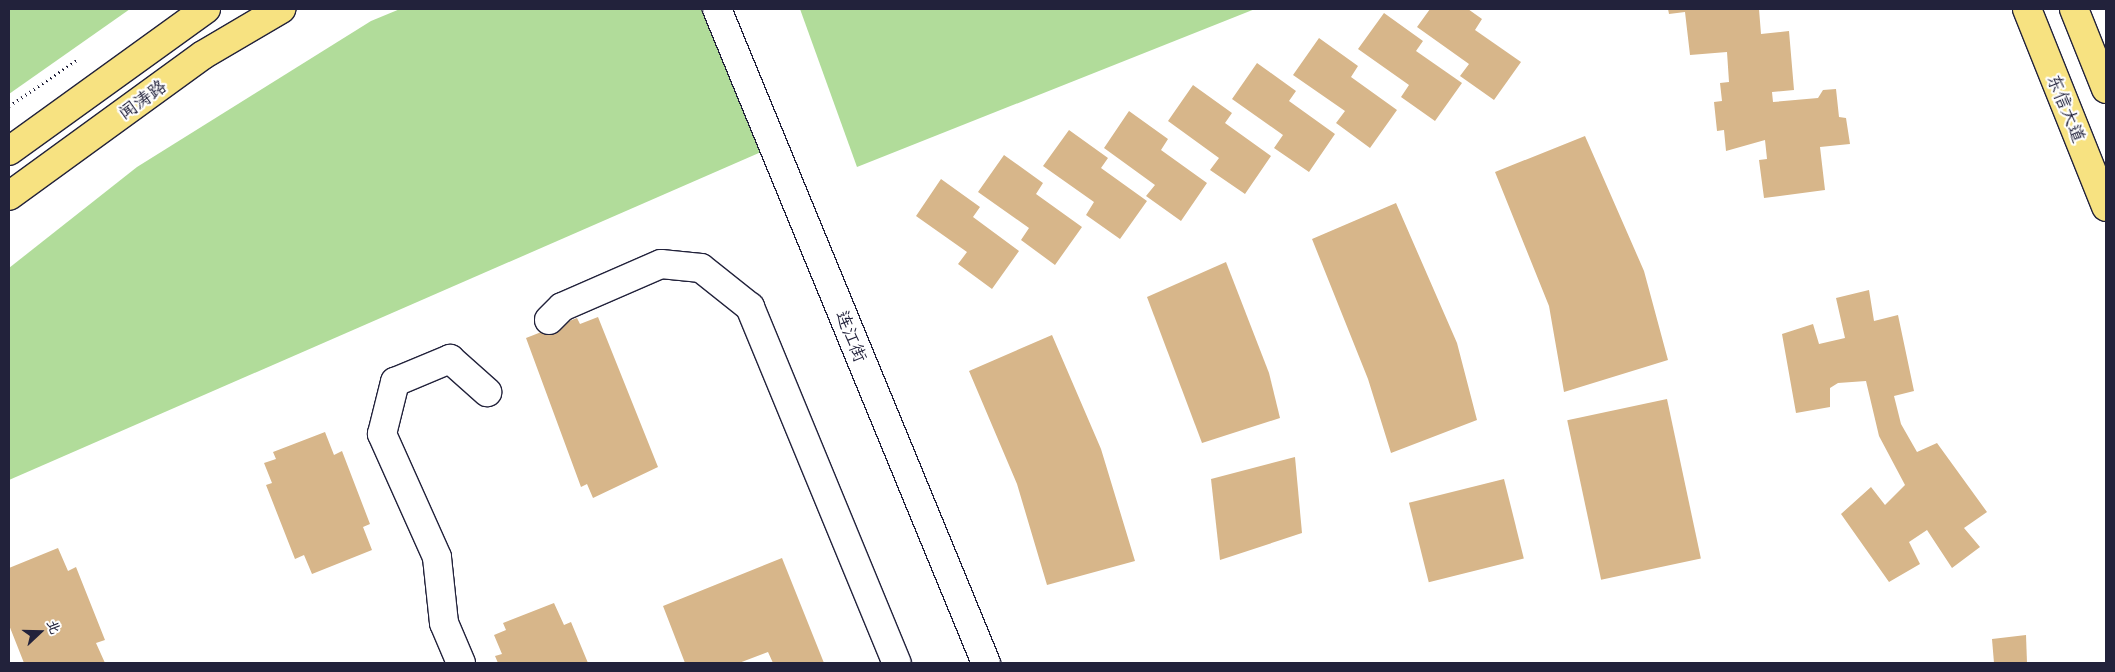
<!DOCTYPE html>
<meta charset="utf-8">
<style>
body{margin:0}
#map{position:relative;width:2115px;height:672px;overflow:hidden;background:#fff;font-family:"Playpen Sans","LXGW WenKai TC",sans-serif}
div>[style]{position:absolute}
.green>*{inset:0;background:#b1dc9a}
.building>*{inset:0;background:#d7b68a;transform-origin:0 0}
.path>*{height:3px;margin-top:-1.5px;transform-origin:0;background:repeating-linear-gradient(90deg,#22223b 0 1px,transparent 0 5px)}
.roads{filter:drop-shadow(1px 0 #22223b) drop-shadow(-1px 0 #22223b) drop-shadow(0 1px #22223b) drop-shadow(0 -1px #22223b)}
.minor>*{height:28px;margin:-14px;padding:0 14px;transform-origin:14px;border-radius:14px;background:#fff}
.major>*{height:28px;margin:-14px;padding:0 14px;transform-origin:14px;border-radius:14px;background:#f7e281}
span{translate:-50% -50%;white-space:nowrap;text-align:center;line-height:1.15;-webkit-text-stroke:4.5px #fff;paint-order:stroke}
.street-label{font-size:18px;color:#22223b}
.frame{position:absolute;inset:0;border:10px solid #22223b;pointer-events:none}
.north{position:absolute;left:15px;top:607px;width:50px;height:50px;-webkit-text-stroke:4px #fff;paint-order:stroke;rotate:69deg;font-size:14px;font-weight:700;line-height:20px;text-align:center;color:#22223b}
.north::after{content:'';display:block;margin:auto;width:18px;height:22px;background:#22223b;clip-path:polygon(50% 0,100% 100%,50% 72%,0 100%)}
</style>
<div id="map">
<div class="green">
<i style="clip-path:polygon(9px 9px,130px 9px,9px 94px)"></i>
<i style="clip-path:polygon(400px 9px,705px 9px,766px 150px,9px 480px,9px 268px,137px 167px,371px 21px)"></i>
<i style="clip-path:polygon(800px 9px,1255px 9px,857px 167px)"></i>
</div>
<div class="building">
<i style="clip-path:polygon(1430px 9px,1468px 9px,1482px 19px,1475px 30px,1521px 62px,1494px 100px,1460px 76px,1469px 64px,1417px 27px)"></i>
<i style="clip-path:polygon(1668px 9px,1759px 9px,1761px 34px,1789px 31px,1794px 90px,1772px 92px,1773px 102px,1818px 98px,1823px 90px,1836px 89px,1839px 117px,1846px 118px,1850px 144px,1820px 147px,1825px 190px,1764px 198px,1759px 160px,1767px 159px,1765px 140px,1726px 151px,1724px 130px,1717px 131px,1714px 102px,1722px 101px,1720px 83px,1729px 82px,1727px 52px,1690px 55px,1685px 12px,1669px 14px)"></i>
<i style="clip-path:polygon(1384px 13px,1423px 41px,1416px 51px,1462px 83px,1435px 121px,1401px 97px,1409px 85px,1358px 49px)"></i>
<i style="clip-path:polygon(1319px 38px,1358px 66px,1351px 77px,1397px 110px,1370px 148px,1336px 123px,1345px 111px,1293px 75px)"></i>
<i style="clip-path:polygon(1257px 63px,1296px 91px,1289px 101px,1335px 134px,1309px 172px,1274px 148px,1283px 135px,1232px 99px)"></i>
<i style="clip-path:polygon(1193px 85px,1232px 113px,1225px 123px,1271px 156px,1245px 194px,1210px 170px,1219px 158px,1168px 121px)"></i>
<i style="clip-path:polygon(1129px 111px,1168px 139px,1161px 150px,1207px 183px,1181px 221px,1146px 196px,1155px 185px,1104px 148px)"></i>
<i style="clip-path:polygon(1069px 130px,1108px 158px,1101px 168px,1147px 201px,1120px 239px,1086px 215px,1094px 202px,1043px 166px)"></i>
<i style="clip-path:polygon(1585px 136px,1644px 271px,1668px 360px,1564px 392px,1549px 306px,1495px 172px)"></i>
<i style="clip-path:polygon(1004px 155px,1043px 183px,1036px 194px,1082px 227px,1055px 265px,1021px 240px,1029px 228px,978px 192px)"></i>
<i style="clip-path:polygon(941px 179px,980px 207px,973px 217px,1019px 251px,992px 289px,958px 264px,967px 252px,916px 216px)"></i>
<i style="clip-path:polygon(1396px 203px,1457px 343px,1477px 420px,1391px 453px,1368px 379px,1312px 239px)"></i>
<i style="clip-path:polygon(1226px 262px,1269px 373px,1280px 418px,1202px 443px,1147px 297px)"></i>
<i style="clip-path:polygon(1869px 290px,1874px 321px,1898px 315px,1914px 391px,1894px 396px,1901px 424px,1917px 452px,1937px 443px,1987px 512px,1964px 528px,1980px 547px,1952px 568px,1927px 530px,1909px 542px,1920px 564px,1889px 582px,1841px 514px,1871px 487px,1885px 505px,1905px 485px,1879px 436px,1866px 381px,1838px 383px,1830px 388px,1830px 407px,1796px 413px,1782px 334px,1813px 324px,1819px 344px,1845px 338px,1836px 298px)"></i>
<i style="clip-path:polygon(598px 317px,658px 467px,593px 498px,587px 484px,581px 487px,526px 338px,577px 318px,580px 324px)"></i>
<i style="clip-path:polygon(1052px 335px,1101px 449px,1135px 561px,1047px 585px,1017px 484px,969px 371px)"></i>
<i style="left:1667px;top:399px;width:163px;height:102px;rotate:78deg"></i>
<i style="clip-path:polygon(325px 432px,334px 455px,342px 451px,370px 524px,363px 527px,372px 550px,312px 574px,304px 555px,295px 559px,266px 485px,272px 483px,264px 463px,276px 459px,273px 452px)"></i>
<i style="clip-path:polygon(1295px 457px,1302px 533px,1220px 560px,1211px 479px)"></i>
<i style="left:1504px;top:479px;width:82px;height:98px;rotate:76deg"></i>
<i style="clip-path:polygon(58px 548px,68px 571px,76px 567px,105px 640px,96px 643px,105px 663px,24px 663px,9px 625px,9px 568px)"></i>
<i style="clip-path:polygon(782px 558px,824px 663px,773px 663px,768px 652px,739px 663px,685px 663px,663px 606px)"></i>
<i style="clip-path:polygon(554px 603px,564px 625px,571px 622px,588px 663px,498px 663px,495px 656px,502px 654px,494px 635px,506px 630px,503px 623px)"></i>
<i style="clip-path:polygon(2026px 635px,2027px 663px,1994px 663px,1992px 639px)"></i>
</div>
<div class="path">
<i style="left:9px;top:106px;width:82px;rotate:-34.1deg"></i>
</div>
<div class="roads">
<div class="minor">
<i style="left:717px;top:9px;width:707px;rotate:67.64deg"></i>
<i style="left:549px;top:320px;width:18px;rotate:-45deg"></i>
<i style="left:562px;top:307px;width:108px;rotate:-23.5deg"></i>
<i style="left:661px;top:264px;width:40px;rotate:5.7deg"></i>
<i style="left:701px;top:268px;width:63px;rotate:38.5deg"></i>
<i style="left:750px;top:307px;width:385px;rotate:67.6deg"></i>
<i style="left:461px;top:663px;width:43px;rotate:-113deg"></i>
<i style="left:444px;top:623px;width:66px;rotate:-96.1deg"></i>
<i style="left:437px;top:557px;width:135px;rotate:-114.1deg"></i>
<i style="left:382px;top:434px;width:54px;rotate:-76deg"></i>
<i style="left:395px;top:382px;width:60px;rotate:-22.7deg"></i>
<i style="left:450px;top:359px;width:50px;rotate:41.7deg"></i>
</div>
<div class="major">
<i style="left:2027px;top:9px;width:213px;rotate:68.2deg"></i>
<i style="left:2074px;top:9px;width:86px;rotate:68.2deg"></i>
<i style="left:9px;top:151px;width:243px;rotate:-35.8deg"></i>
<i style="left:9px;top:196px;width:240px;rotate:-36deg"></i>
<i style="left:203px;top:55px;width:91px;rotate:-30.5deg"></i>
</div>
</div>
<div class="street-label">
<span style="left:142px;top:99px;rotate:-36deg">闻涛路</span>
<span style="left:2067px;top:108px;rotate:68deg">东信大道</span>
<span style="left:852px;top:336px;rotate:68deg">连江街</span>
</div>
<div class="frame"></div>
<div class="north">北</div>
</div>
